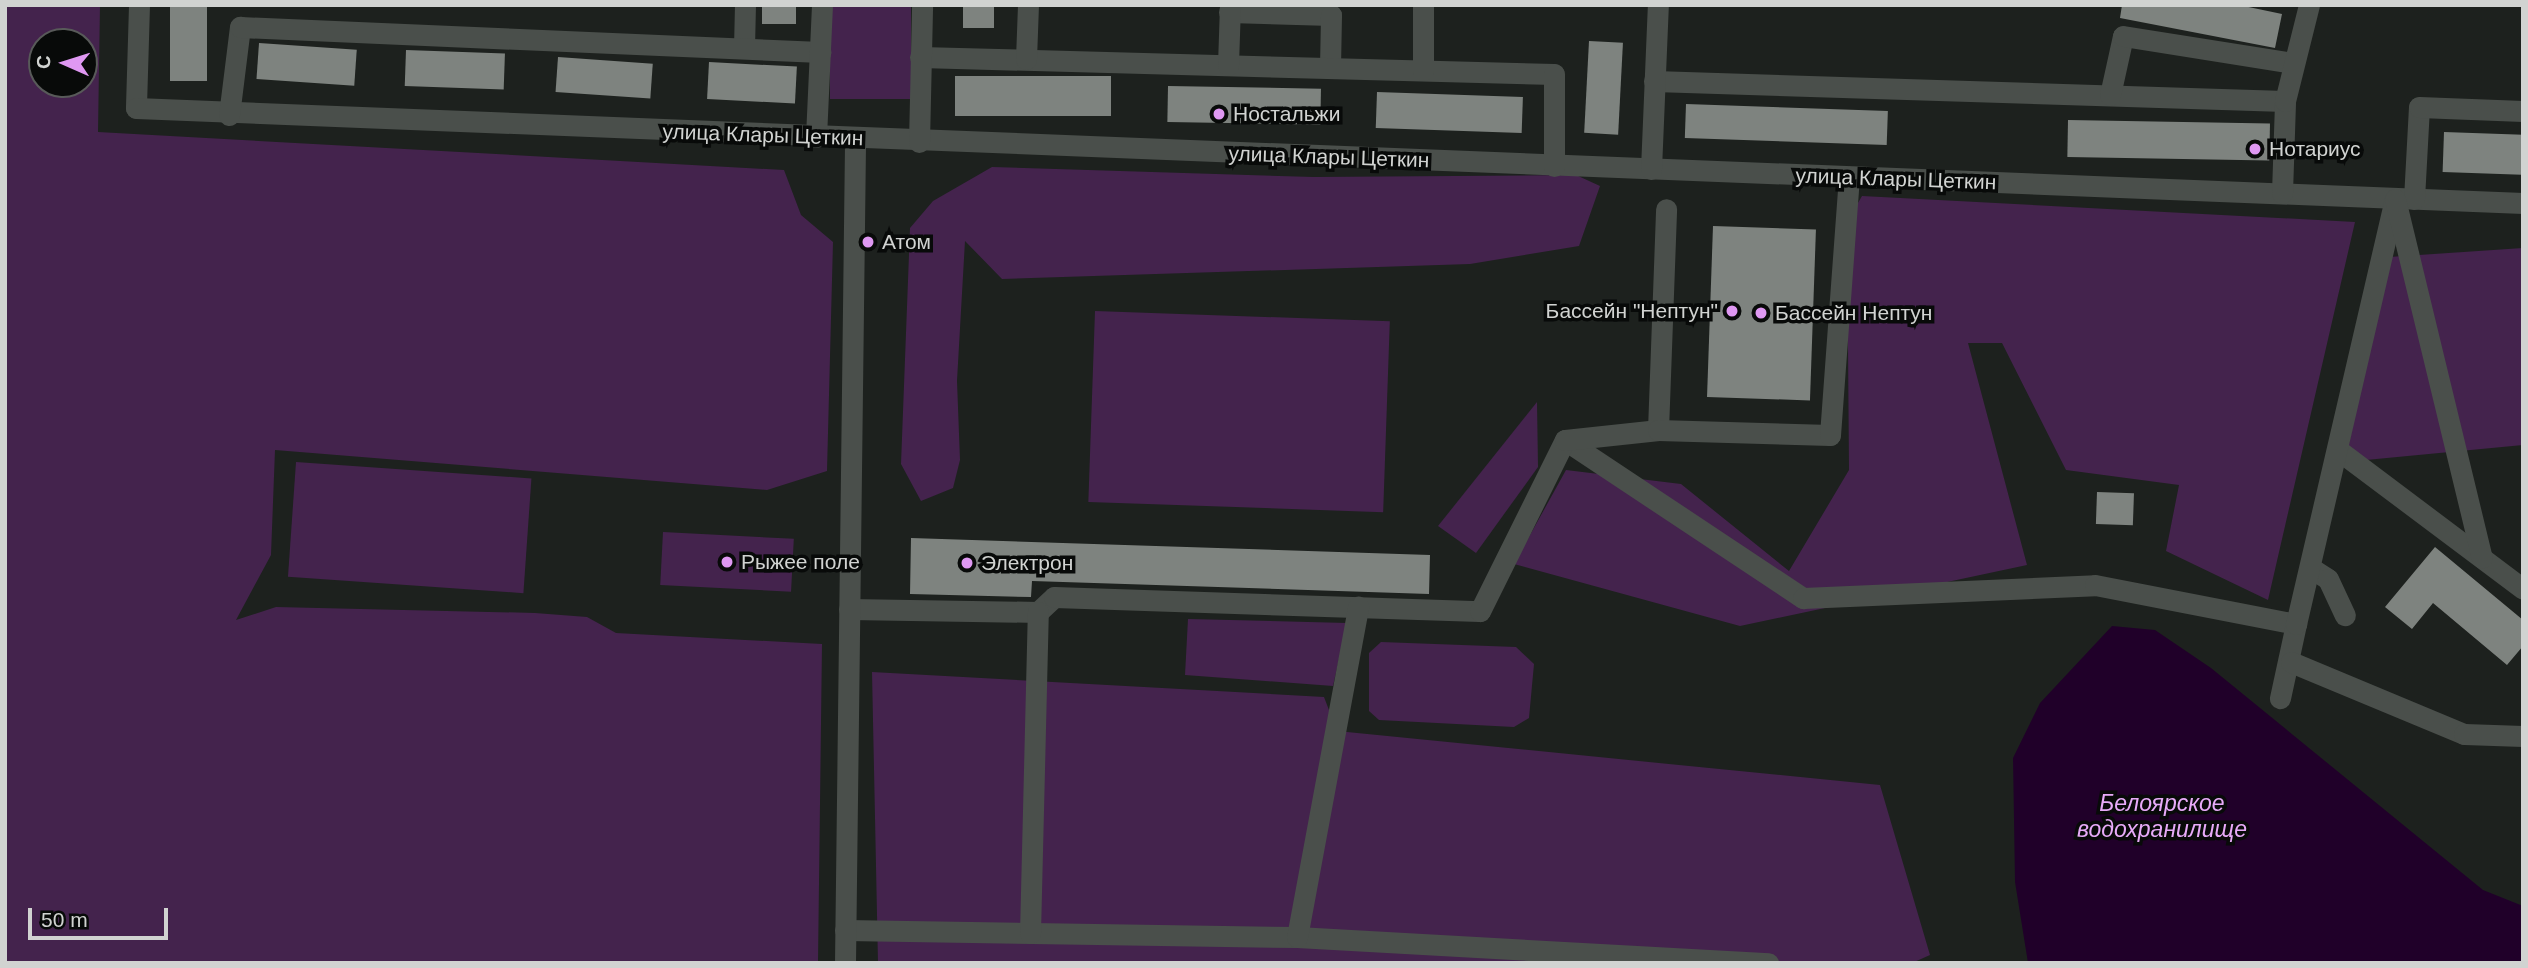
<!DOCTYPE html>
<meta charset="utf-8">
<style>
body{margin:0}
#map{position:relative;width:2528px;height:968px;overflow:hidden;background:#1d211e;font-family:Arial,sans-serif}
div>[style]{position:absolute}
.green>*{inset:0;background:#44234d;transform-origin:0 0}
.water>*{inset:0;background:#200029}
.building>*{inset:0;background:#7e837f;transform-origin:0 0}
.minor>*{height:21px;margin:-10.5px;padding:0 10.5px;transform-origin:10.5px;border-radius:10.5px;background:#4a4f4b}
.dots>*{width:19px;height:19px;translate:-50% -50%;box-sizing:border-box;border:4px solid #080a09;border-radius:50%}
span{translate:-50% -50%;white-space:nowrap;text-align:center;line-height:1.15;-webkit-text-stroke:7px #080a09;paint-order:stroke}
.poi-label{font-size:21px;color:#d1d3d1}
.left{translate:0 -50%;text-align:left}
.right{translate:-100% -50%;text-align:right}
.street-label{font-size:21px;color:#d1d3d1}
.water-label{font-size:23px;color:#e7aaf8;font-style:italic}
.frame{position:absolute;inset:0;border:7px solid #d1d3d1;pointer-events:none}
.north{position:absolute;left:28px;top:28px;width:70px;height:70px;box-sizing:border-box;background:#080a09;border:2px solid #585a59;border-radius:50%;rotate:273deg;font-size:19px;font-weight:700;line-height:28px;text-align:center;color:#d1d3d1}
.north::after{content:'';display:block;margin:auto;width:24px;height:32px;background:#df98f2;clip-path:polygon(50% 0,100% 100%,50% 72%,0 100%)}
.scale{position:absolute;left:28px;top:908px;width:140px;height:32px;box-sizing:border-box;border:4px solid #d1d3d1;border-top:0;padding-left:9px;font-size:21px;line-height:24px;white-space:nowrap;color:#d1d3d1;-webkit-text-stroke:5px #080a09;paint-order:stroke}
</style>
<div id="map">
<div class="green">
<i style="clip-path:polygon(evenodd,5px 5px,100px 5px,98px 132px,784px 170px,801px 215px,833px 242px,827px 471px,767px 490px,275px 450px,271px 555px,236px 620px,276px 607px,535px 613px,587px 617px,616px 633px,822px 644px,818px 963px,5px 963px,5px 5px,84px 42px,84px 84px,42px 84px,42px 42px,84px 42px)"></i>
<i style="left:830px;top:5px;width:81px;height:94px"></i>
<i style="clip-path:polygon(992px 167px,1314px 177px,1576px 175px,1600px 186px,1579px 246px,1470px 264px,1002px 279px,965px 241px,957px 381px,960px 460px,953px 488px,921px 501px,901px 464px,910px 228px,933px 201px)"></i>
<i style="clip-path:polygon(1862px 196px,2355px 222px,2268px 600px,2166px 551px,2179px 485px,2066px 470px,2002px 343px,1968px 343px,2027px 565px,1740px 626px,1514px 564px,1566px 470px,1681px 484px,1789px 571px,1849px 470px,1847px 222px)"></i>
<i style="clip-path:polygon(2523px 248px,2523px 445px,2345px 462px,2389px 257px)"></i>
<i style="left:1095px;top:311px;width:295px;height:191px;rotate:2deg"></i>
<i style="clip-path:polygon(1537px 402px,1538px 467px,1476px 553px,1438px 526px)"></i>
<i style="left:296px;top:462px;width:236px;height:115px;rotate:4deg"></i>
<i style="left:663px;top:532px;width:131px;height:53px;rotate:3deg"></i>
<i style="clip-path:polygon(1188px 619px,1347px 623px,1333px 686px,1185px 675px)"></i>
<i style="clip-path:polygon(1381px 642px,1516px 647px,1534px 664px,1529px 718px,1514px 727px,1379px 720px,1369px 711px,1369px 653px)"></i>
<i style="clip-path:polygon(872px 672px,1324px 697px,1337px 731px,1880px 785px,1930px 955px,1912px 963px,878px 963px)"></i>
</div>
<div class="water">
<i style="clip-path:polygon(2112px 626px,2155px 630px,2211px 668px,2483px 890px,2523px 906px,2523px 963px,2028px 963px,2015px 882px,2013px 758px,2040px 703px)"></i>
</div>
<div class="building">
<i style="left:170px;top:5px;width:37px;height:76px"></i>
<i style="left:762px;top:5px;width:34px;height:19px"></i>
<i style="left:963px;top:5px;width:31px;height:23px"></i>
<i style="clip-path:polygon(2122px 5px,2239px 5px,2282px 14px,2275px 48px,2120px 18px)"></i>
<i style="left:1589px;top:41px;width:34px;height:92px;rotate:3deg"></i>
<i style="left:259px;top:43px;width:98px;height:36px;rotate:4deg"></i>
<i style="left:406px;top:50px;width:99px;height:36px;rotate:2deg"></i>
<i style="left:558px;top:57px;width:95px;height:35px;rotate:4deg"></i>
<i style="left:709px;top:62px;width:88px;height:37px;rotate:3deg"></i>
<i style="left:955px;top:76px;width:156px;height:40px"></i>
<i style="left:1168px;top:86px;width:153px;height:36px;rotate:1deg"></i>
<i style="left:1377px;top:92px;width:146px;height:36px;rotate:2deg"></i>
<i style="left:1686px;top:104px;width:202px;height:34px;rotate:2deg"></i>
<i style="left:2068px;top:120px;width:202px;height:37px;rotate:1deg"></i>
<i style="left:2444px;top:132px;width:79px;height:40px;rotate:2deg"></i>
<i style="left:1713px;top:226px;width:103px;height:171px;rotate:2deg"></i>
<i style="left:2097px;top:492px;width:37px;height:32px;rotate:2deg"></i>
<i style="clip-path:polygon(911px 538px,1430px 555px,1429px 594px,1032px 581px,1031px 597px,910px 594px)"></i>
<i style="clip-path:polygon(2435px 547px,2523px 620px,2523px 646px,2507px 665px,2433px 603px,2412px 629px,2385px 607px)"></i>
</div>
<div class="minor">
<i style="left:139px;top:5px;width:103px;rotate:91.7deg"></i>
<i style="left:136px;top:108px;width:2389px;rotate:2.28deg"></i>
<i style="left:1229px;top:12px;width:102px;rotate:1.7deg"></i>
<i style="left:1331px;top:15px;width:53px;rotate:91.1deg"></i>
<i style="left:744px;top:48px;width:43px;rotate:-88.7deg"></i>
<i style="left:920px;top:57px;width:634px;rotate:1.54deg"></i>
<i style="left:1554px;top:74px;width:92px;rotate:90deg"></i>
<i style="left:1026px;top:59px;width:54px;rotate:-87.9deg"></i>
<i style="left:1228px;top:65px;width:60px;rotate:-88.1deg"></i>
<i style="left:1423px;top:70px;width:65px;rotate:-90deg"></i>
<i style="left:1654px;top:81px;width:631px;rotate:1.82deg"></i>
<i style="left:2110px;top:95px;width:60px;rotate:-77.6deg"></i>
<i style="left:2123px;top:36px;width:173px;rotate:9deg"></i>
<i style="left:229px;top:115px;width:89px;rotate:-82.9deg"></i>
<i style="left:240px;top:27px;width:581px;rotate:2.47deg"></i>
<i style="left:816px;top:137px;width:132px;rotate:-87.4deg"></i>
<i style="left:919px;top:142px;width:137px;rotate:-88.7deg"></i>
<i style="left:1651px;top:169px;width:164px;rotate:-87.6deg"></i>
<i style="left:2282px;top:193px;width:92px;rotate:-88.1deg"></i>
<i style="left:2285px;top:101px;width:99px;rotate:-76deg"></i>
<i style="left:2414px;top:199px;width:92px;rotate:-86.9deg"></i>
<i style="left:2419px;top:107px;width:104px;rotate:2.2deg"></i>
<i style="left:1658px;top:430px;width:221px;rotate:-87.9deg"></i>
<i style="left:1565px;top:440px;width:286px;rotate:33.6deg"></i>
<i style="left:1803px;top:598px;width:292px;rotate:-2.5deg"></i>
<i style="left:2095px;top:585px;width:205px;rotate:11deg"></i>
<i style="left:2296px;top:624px;width:76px;rotate:102.2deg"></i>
<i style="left:2338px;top:450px;width:231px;rotate:36.9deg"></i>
<i style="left:2311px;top:568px;width:20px;rotate:33deg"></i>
<i style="left:2328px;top:579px;width:40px;rotate:65deg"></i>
<i style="left:849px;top:609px;width:189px;rotate:0.9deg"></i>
<i style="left:1038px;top:612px;width:22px;rotate:-43deg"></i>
<i style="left:1054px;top:597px;width:426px;rotate:1.9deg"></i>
<i style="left:1480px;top:611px;width:191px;rotate:-63.6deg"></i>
<i style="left:1565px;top:440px;width:94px;rotate:-6.1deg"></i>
<i style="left:1658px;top:430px;width:172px;rotate:1.7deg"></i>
<i style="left:1830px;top:435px;width:259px;rotate:-85.8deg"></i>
<i style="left:2296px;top:624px;width:436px;rotate:-76.9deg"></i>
<i style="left:2395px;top:199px;width:369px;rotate:76.4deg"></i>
<i style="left:2291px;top:662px;width:187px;rotate:22.6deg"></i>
<i style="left:2464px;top:734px;width:59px;rotate:1.9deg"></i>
<i style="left:845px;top:930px;width:452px;rotate:0.9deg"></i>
<i style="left:1297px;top:937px;width:472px;rotate:3.2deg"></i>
<i style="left:1030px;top:933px;width:321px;rotate:-88.6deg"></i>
<i style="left:1297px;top:937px;width:336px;rotate:-79.5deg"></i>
<i style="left:845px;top:963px;width:824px;rotate:-89.3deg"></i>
</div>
<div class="dots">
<i style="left:1219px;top:114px;background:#df98f2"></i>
<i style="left:2255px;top:149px;background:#df98f2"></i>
<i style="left:868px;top:242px;background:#df98f2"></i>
<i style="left:1732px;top:311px;background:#df98f2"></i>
<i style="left:1761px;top:313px;background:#df98f2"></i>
<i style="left:727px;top:562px;background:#df98f2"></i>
<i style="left:967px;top:563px;background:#df98f2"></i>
</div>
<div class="poi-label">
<span class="left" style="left:1233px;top:114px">Ностальжи</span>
<span class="left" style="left:2269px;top:149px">Нотариус</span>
<span class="left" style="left:882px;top:242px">Атом</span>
<span class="right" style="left:1718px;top:311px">Бассейн "Нептун"</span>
<span class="left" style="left:1775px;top:313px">Бассейн Нептун</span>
<span class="left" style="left:741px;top:562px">Рыжее поле</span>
<span class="left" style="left:981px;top:563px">Электрон</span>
</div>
<div class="street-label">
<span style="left:763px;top:135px;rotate:2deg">улица Клары Цеткин</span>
<span style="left:1329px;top:157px;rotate:2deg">улица Клары Цеткин</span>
<span style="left:1896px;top:179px;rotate:2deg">улица Клары Цеткин</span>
</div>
<div class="water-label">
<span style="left:2162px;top:816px">Белоярское<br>водохранилище</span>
</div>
<div class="frame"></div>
<div class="north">С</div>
<div class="scale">50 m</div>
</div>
